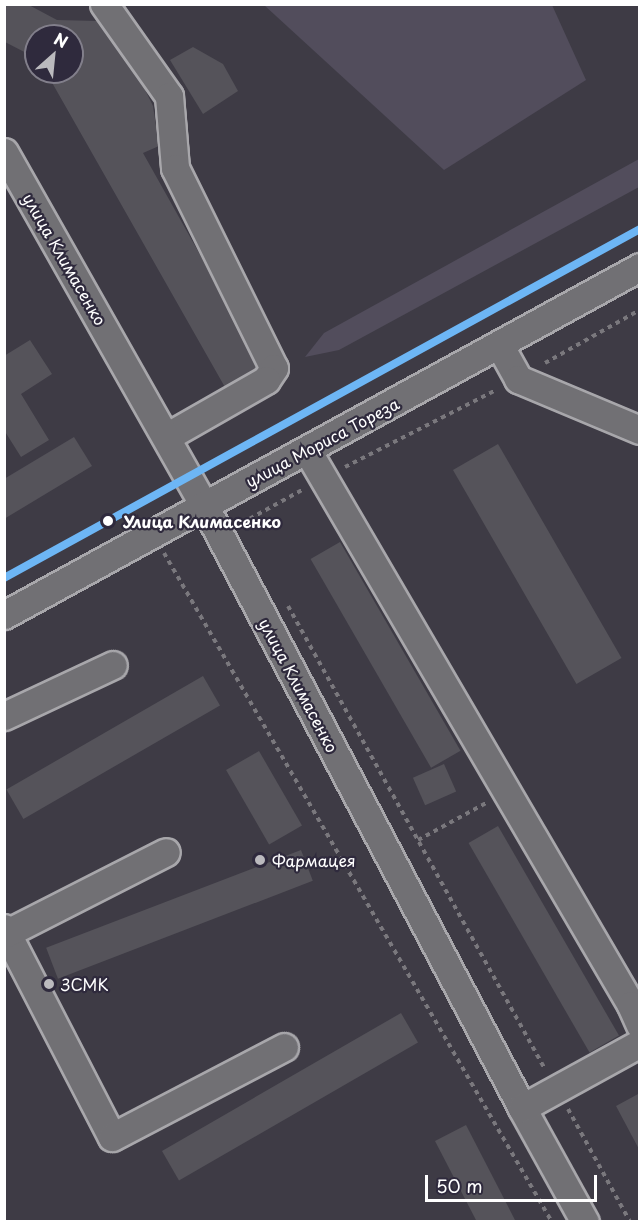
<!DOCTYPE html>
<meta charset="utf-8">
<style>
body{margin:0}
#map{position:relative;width:644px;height:1226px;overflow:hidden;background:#3e3b45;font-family:"Playpen Sans",sans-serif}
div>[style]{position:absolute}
.green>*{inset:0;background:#524d5c}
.building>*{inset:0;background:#55535a;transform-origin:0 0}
.path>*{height:4px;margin-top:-2px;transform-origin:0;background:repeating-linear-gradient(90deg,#7a787d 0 4.5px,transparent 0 9px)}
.roads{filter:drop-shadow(2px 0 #a8a7ab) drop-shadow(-2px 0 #a8a7ab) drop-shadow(0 2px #a8a7ab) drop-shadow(0 -2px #a8a7ab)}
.minor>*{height:27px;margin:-13.5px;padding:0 13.5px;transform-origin:13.5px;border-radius:13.5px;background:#717074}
.tram-1>*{height:8px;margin:-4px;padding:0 4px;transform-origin:4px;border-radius:4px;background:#6db6f5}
.dots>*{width:16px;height:16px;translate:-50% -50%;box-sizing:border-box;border:3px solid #2f2a3d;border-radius:50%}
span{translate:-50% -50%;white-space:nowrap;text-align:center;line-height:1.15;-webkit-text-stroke:4.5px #2f2a3d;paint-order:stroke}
.street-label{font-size:16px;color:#fff}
.stop-label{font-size:16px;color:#fff;font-weight:700}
.left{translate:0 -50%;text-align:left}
.poi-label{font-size:16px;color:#fff}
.frame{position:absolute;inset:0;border:6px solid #fff;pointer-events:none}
.north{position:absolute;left:24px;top:24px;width:60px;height:60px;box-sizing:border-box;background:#2f2a3d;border:2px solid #827f8b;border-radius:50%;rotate:27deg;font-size:16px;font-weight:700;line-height:24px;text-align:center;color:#fff}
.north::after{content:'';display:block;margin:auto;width:21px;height:27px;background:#bbbabe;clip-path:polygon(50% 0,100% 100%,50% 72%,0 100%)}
.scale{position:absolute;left:425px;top:1175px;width:172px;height:27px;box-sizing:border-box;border:3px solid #fff;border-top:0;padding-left:8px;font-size:18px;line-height:21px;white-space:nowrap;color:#fff;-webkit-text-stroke:4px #2f2a3d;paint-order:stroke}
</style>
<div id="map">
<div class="green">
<i style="clip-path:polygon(264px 5px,552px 5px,586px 80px,444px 170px)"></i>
<i style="clip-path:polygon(639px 159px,639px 187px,339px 350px,305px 357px,324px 333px)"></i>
</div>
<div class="building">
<i style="clip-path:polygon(5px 4px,27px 4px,57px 20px,98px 21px,126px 51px,153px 106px,159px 146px,143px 153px,263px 367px,226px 389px,46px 72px,72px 72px,72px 36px,36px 36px,36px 58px,5px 42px)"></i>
<i style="clip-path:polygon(193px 47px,223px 64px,238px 91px,203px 114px,170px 60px)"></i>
<i style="clip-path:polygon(30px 340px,52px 374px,21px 394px,49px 440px,21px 457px,4px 430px,4px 356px)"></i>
<i style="clip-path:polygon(74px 437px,92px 466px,4px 519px,4px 479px)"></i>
<i style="left:498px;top:444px;width:247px;height:52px;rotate:60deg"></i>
<i style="left:340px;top:542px;width:241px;height:34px;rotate:60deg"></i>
<i style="left:203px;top:676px;width:34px;height:227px;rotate:60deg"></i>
<i style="left:259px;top:751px;width:86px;height:38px;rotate:60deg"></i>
<i style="left:444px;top:764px;width:30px;height:34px;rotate:66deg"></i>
<i style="left:498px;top:826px;width:242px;height:34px;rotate:60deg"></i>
<i style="left:301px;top:850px;width:33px;height:273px;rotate:69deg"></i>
<i style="left:401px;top:1013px;width:34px;height:276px;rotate:60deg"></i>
<i style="clip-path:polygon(640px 1093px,640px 1151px,616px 1106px)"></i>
<i style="clip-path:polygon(466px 1125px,516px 1222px,477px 1222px,435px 1141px)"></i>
</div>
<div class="path">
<i style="left:545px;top:363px;width:109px;rotate:-29.2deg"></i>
<i style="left:345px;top:467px;width:169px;rotate:-27deg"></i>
<i style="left:242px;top:523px;width:68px;rotate:-28.8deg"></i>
<i style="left:164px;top:553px;width:773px;rotate:59.89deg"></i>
<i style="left:288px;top:606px;width:530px;rotate:60.97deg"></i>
<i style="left:418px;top:840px;width:77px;rotate:-28.6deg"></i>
<i style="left:568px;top:1109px;width:129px;rotate:61.2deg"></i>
</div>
<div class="roads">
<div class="minor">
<i style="left:104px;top:4px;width:113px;rotate:54.8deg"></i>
<i style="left:169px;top:96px;width:72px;rotate:85.2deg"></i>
<i style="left:175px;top:168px;width:223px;rotate:63.7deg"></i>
<i style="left:274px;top:368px;width:14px;rotate:124deg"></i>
<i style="left:266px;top:380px;width:115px;rotate:150.3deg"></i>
<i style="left:4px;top:152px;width:406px;rotate:60.5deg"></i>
<i style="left:204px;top:505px;width:682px;rotate:62.19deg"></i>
<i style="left:522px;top:1108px;width:130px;rotate:61.1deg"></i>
<i style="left:500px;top:346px;width:38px;rotate:61deg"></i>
<i style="left:518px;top:379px;width:132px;rotate:22.7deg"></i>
<i style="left:307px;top:450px;width:643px;rotate:59.72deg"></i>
<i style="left:631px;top:1005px;width:22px;rotate:66deg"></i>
<i style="left:4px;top:615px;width:725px;rotate:-28.69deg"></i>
<i style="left:4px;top:716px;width:120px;rotate:-25.1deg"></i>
<i style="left:4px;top:928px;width:235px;rotate:62.7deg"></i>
<i style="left:112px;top:1137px;width:194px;rotate:-27.6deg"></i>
<i style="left:7px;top:933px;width:178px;rotate:-27deg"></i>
<i style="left:522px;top:1108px;width:135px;rotate:-28.8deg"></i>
</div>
</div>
<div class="tram-1">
<i style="left:4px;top:578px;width:725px;rotate:-28.76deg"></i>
</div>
<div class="dots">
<i style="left:108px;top:521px;background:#fff"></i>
<i style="left:260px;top:860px;background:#bbbabe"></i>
<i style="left:49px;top:984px;background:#bbbabe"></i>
</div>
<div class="street-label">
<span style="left:65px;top:259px;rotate:60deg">улица Климасенко</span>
<span style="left:322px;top:442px;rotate:-28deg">улица Мориса Тореза</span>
<span style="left:299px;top:685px;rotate:62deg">улица Климасенко</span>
</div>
<div class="stop-label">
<span class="left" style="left:123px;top:521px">Улица Климасенко</span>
</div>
<div class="poi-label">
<span class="left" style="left:272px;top:860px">Фармацея</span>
<span class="left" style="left:61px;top:984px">ЗСМК</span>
</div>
<div class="frame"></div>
<div class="north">N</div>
<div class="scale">50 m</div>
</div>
